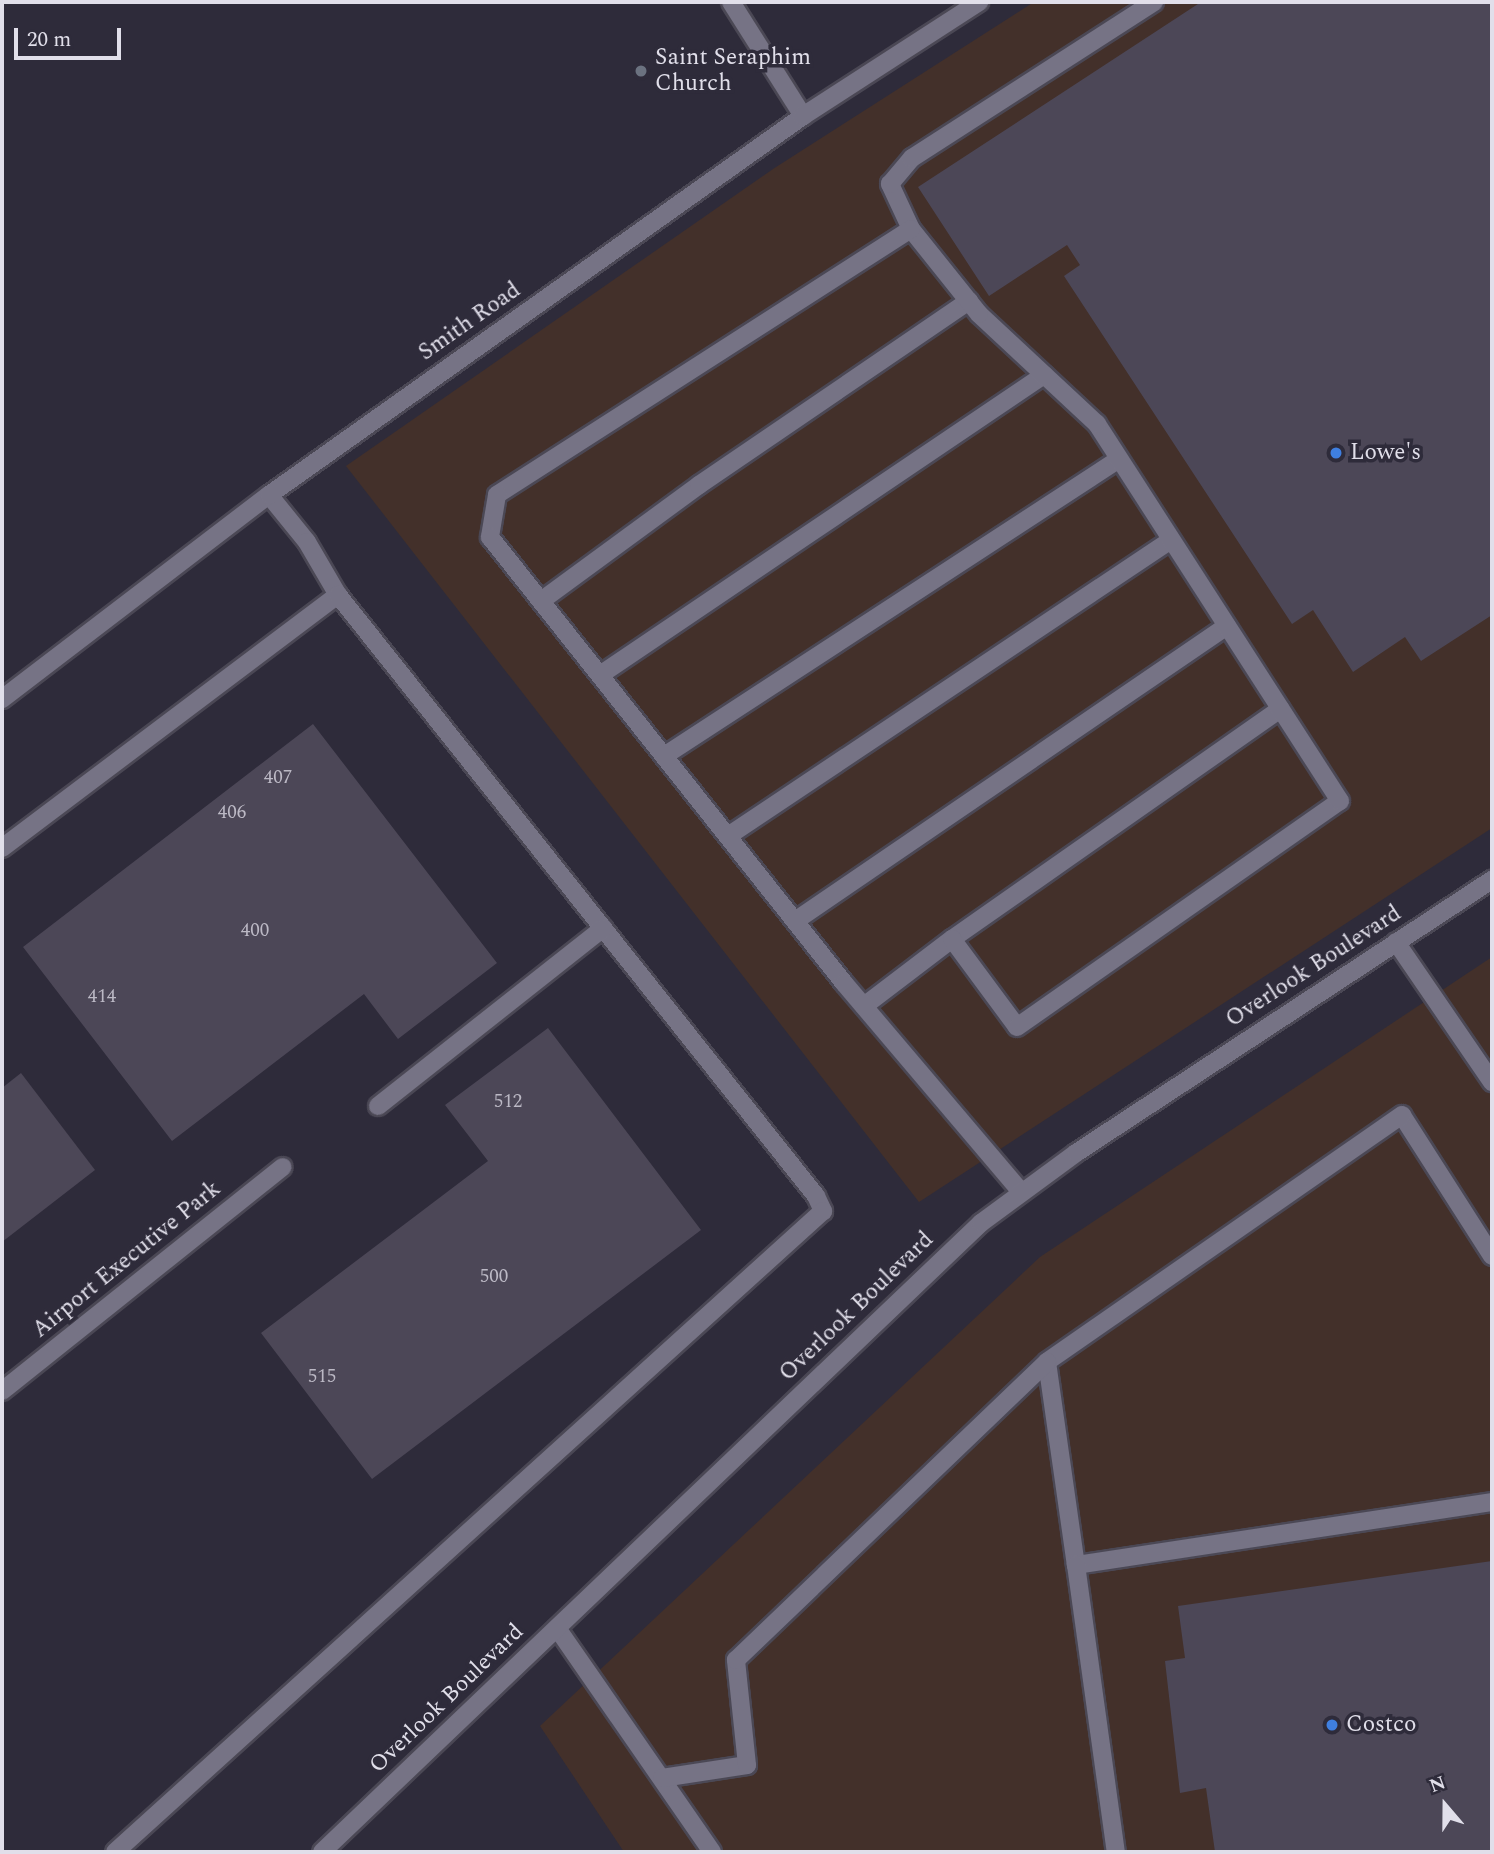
<!DOCTYPE html>
<style>
body{margin:0}
#map{position:relative;width:1494px;height:1854px;overflow:hidden;background:#2e2b3a;font-family:Spectral,serif}
div>[style]{position:absolute}
.commercial>*{inset:0;background:#43302a}
.building>*{inset:0;background:#4c4757}
.roads{filter:drop-shadow(2px 0 #4b4855) drop-shadow(-2px 0 #4b4855) drop-shadow(0 2px #4b4855) drop-shadow(0 -2px #4b4855)}
.lane>*{height:18px;margin:-9px;padding:0 9px;transform-origin:9px;border-radius:9px;background:#767385}
.street>*{height:18px;margin:-9px;padding:0 9px;transform-origin:9px;border-radius:9px;background:#767385}
.secondary>*{height:18px;margin:-9px;padding:0 9px;transform-origin:9px;border-radius:9px;background:#767385}
.dots>*{width:19px;height:19px;translate:-50% -50%;box-sizing:border-box;border:4px solid #2e2b3a;border-radius:50%}
span{translate:-50% -50%;white-space:nowrap;text-align:center;line-height:1.15;-webkit-text-stroke:7px #2e2b3a;paint-order:stroke}
.number-label{font-size:19px;color:#bcb9c5}
.number-label span{-webkit-text-stroke-width:0}
.poi-label{font-size:23px;color:#e1dfea}
.left{translate:0 -50%;text-align:left}
.street-label{font-size:23px;color:#e1dfea}
.frame{position:absolute;inset:0;border:4px solid #e1dfea;pointer-events:none}
.north{position:absolute;left:1410px;top:1770px;width:70px;height:70px;-webkit-text-stroke:5px #2e2b3a;paint-order:stroke;rotate:340deg;font-size:19px;font-weight:700;line-height:28px;text-align:center;color:#e1dfea}
.north::after{content:'';display:block;margin:auto;width:24px;height:32px;background:#e1dfea;clip-path:polygon(50% 0,100% 100%,50% 72%,0 100%)}
.scale{position:absolute;left:14px;top:28px;width:107px;height:32px;box-sizing:border-box;border:4px solid #e1dfea;border-top:0;padding-left:9px;font-size:21px;line-height:24px;white-space:nowrap;color:#e1dfea;-webkit-text-stroke:5px #2e2b3a;paint-order:stroke}
</style>
<div id="map">
<div class="commercial">
<i style="clip-path:polygon(1034px 2px,1492px 2px,1492px 828px,919px 1202px,346px 466px,773px 169px)"></i>
<i style="clip-path:polygon(1492px 957px,1492px 1852px,624px 1852px,540px 1726px,1040px 1257px)"></i>
</div>
<div class="building">
<i style="clip-path:polygon(1201px 2px,1492px 2px,1492px 615px,1421px 661px,1405px 637px,1353px 672px,1313px 610px,1292px 624px,1064px 276px,1080px 265px,1067px 245px,989px 296px,918px 187px)"></i>
<i style="clip-path:polygon(313px 724px,497px 963px,398px 1039px,364px 994px,172px 1141px,23px 947px)"></i>
<i style="clip-path:polygon(548px 1028px,701px 1230px,372px 1479px,261px 1333px,488px 1161px,445px 1105px)"></i>
<i style="clip-path:polygon(21px 1073px,95px 1170px,2px 1242px,2px 1088px)"></i>
<i style="clip-path:polygon(1492px 1561px,1492px 1852px,1215px 1852px,1206px 1788px,1180px 1793px,1165px 1661px,1185px 1658px,1178px 1606px)"></i>
</div>
<div class="roads">
<div class="lane">
<i style="left:731px;top:2px;width:135px;rotate:57.7deg"></i>
<i style="left:911px;top:229px;width:50px;rotate:-115deg"></i>
<i style="left:890px;top:184px;width:34px;rotate:-50deg"></i>
<i style="left:912px;top:158px;width:288px;rotate:-32.8deg"></i>
<i style="left:269px;top:495px;width:60px;rotate:51deg"></i>
<i style="left:307px;top:542px;width:61px;rotate:59.7deg"></i>
<i style="left:541px;top:601px;width:196px;rotate:-36.3deg"></i>
<i style="left:699px;top:485px;width:327px;rotate:-34.3deg"></i>
<i style="left:600px;top:675px;width:536px;rotate:-34.05deg"></i>
<i style="left:664px;top:756px;width:543px;rotate:-33.13deg"></i>
<i style="left:728px;top:836px;width:533px;rotate:-33.75deg"></i>
<i style="left:2px;top:848px;width:421px;rotate:-37deg"></i>
<i style="left:338px;top:595px;width:768px;rotate:51.5deg"></i>
<i style="left:816px;top:1196px;width:17px;rotate:65deg"></i>
<i style="left:823px;top:1211px;width:955px;rotate:137.84deg"></i>
<i style="left:795px;top:921px;width:523px;rotate:-34.33deg"></i>
<i style="left:952px;top:939px;width:401px;rotate:-35deg"></i>
<i style="left:1396px;top:942px;width:170px;rotate:55.6deg"></i>
<i style="left:864px;top:1006px;width:111px;rotate:-37.3deg"></i>
<i style="left:952px;top:939px;width:109px;rotate:53.5deg"></i>
<i style="left:1017px;top:1027px;width:394px;rotate:-35deg"></i>
<i style="left:1340px;top:801px;width:449px;rotate:-122.8deg"></i>
<i style="left:1097px;top:424px;width:161px;rotate:-137deg"></i>
<i style="left:979px;top:314px;width:109px;rotate:-128.7deg"></i>
<i style="left:911px;top:229px;width:492px;rotate:147.3deg"></i>
<i style="left:497px;top:495px;width:43px;rotate:99.5deg"></i>
<i style="left:490px;top:537px;width:569px;rotate:51.56deg"></i>
<i style="left:844px;top:983px;width:274px;rotate:49.7deg"></i>
<i style="left:378px;top:1106px;width:287px;rotate:-38.3deg"></i>
<i style="left:1492px;top:1256px;width:167px;rotate:-122.6deg"></i>
<i style="left:1402px;top:1115px;width:432px;rotate:145.2deg"></i>
<i style="left:1047px;top:1362px;width:205px;rotate:81.9deg"></i>
<i style="left:1076px;top:1565px;width:421px;rotate:-8.6deg"></i>
<i style="left:1076px;top:1565px;width:290px;rotate:82.1deg"></i>
<i style="left:557px;top:1628px;width:272px;rotate:55.3deg"></i>
<i style="left:662px;top:1778px;width:86px;rotate:-8.7deg"></i>
<i style="left:747px;top:1765px;width:106px;rotate:-96deg"></i>
<i style="left:736px;top:1660px;width:431px;rotate:-43.8deg"></i>
</div>
<div class="street">
<i style="left:2px;top:1391px;width:359px;rotate:-38.6deg"></i>
<i style="left:322px;top:1852px;width:911px;rotate:-43.67deg"></i>
<i style="left:981px;top:1223px;width:118px;rotate:-36.4deg"></i>
<i style="left:1076px;top:1153px;width:498px;rotate:-33.3deg"></i>
</div>
<div class="secondary">
<i style="left:2px;top:699px;width:336px;rotate:-37.4deg"></i>
<i style="left:269px;top:495px;width:655px;rotate:-35.36deg"></i>
<i style="left:803px;top:116px;width:210px;rotate:-32.9deg"></i>
</div>
</div>
<div class="dots">
<i style="left:641px;top:71px;background:#6b7280"></i>
<i style="left:1336px;top:453px;background:#3f7fe0"></i>
<i style="left:1332px;top:1725px;background:#3f7fe0"></i>
</div>
<div class="number-label">
<span style="left:278px;top:778px">407</span>
<span style="left:232px;top:813px">406</span>
<span style="left:255px;top:931px">400</span>
<span style="left:102px;top:997px">414</span>
<span style="left:508px;top:1102px">512</span>
<span style="left:494px;top:1277px">500</span>
<span style="left:322px;top:1377px">515</span>
</div>
<div class="poi-label">
<span class="left" style="left:655px;top:71px">Saint Seraphim<br>Church</span>
<span class="left" style="left:1350px;top:453px">Lowe's</span>
<span class="left" style="left:1346px;top:1725px">Costco</span>
</div>
<div class="street-label">
<span style="left:470px;top:322px;rotate:-35deg">Smith Road</span>
<span style="left:1314px;top:967px;rotate:-33deg">Overlook Boulevard</span>
<span style="left:127px;top:1260px;rotate:-39deg">Airport Executive Park</span>
<span style="left:857px;top:1307px;rotate:-44deg">Overlook Boulevard</span>
<span style="left:447px;top:1699px;rotate:-44deg">Overlook Boulevard</span>
</div>
<div class="frame"></div>
<div class="north">N</div>
<div class="scale">20 m</div>
</div>
